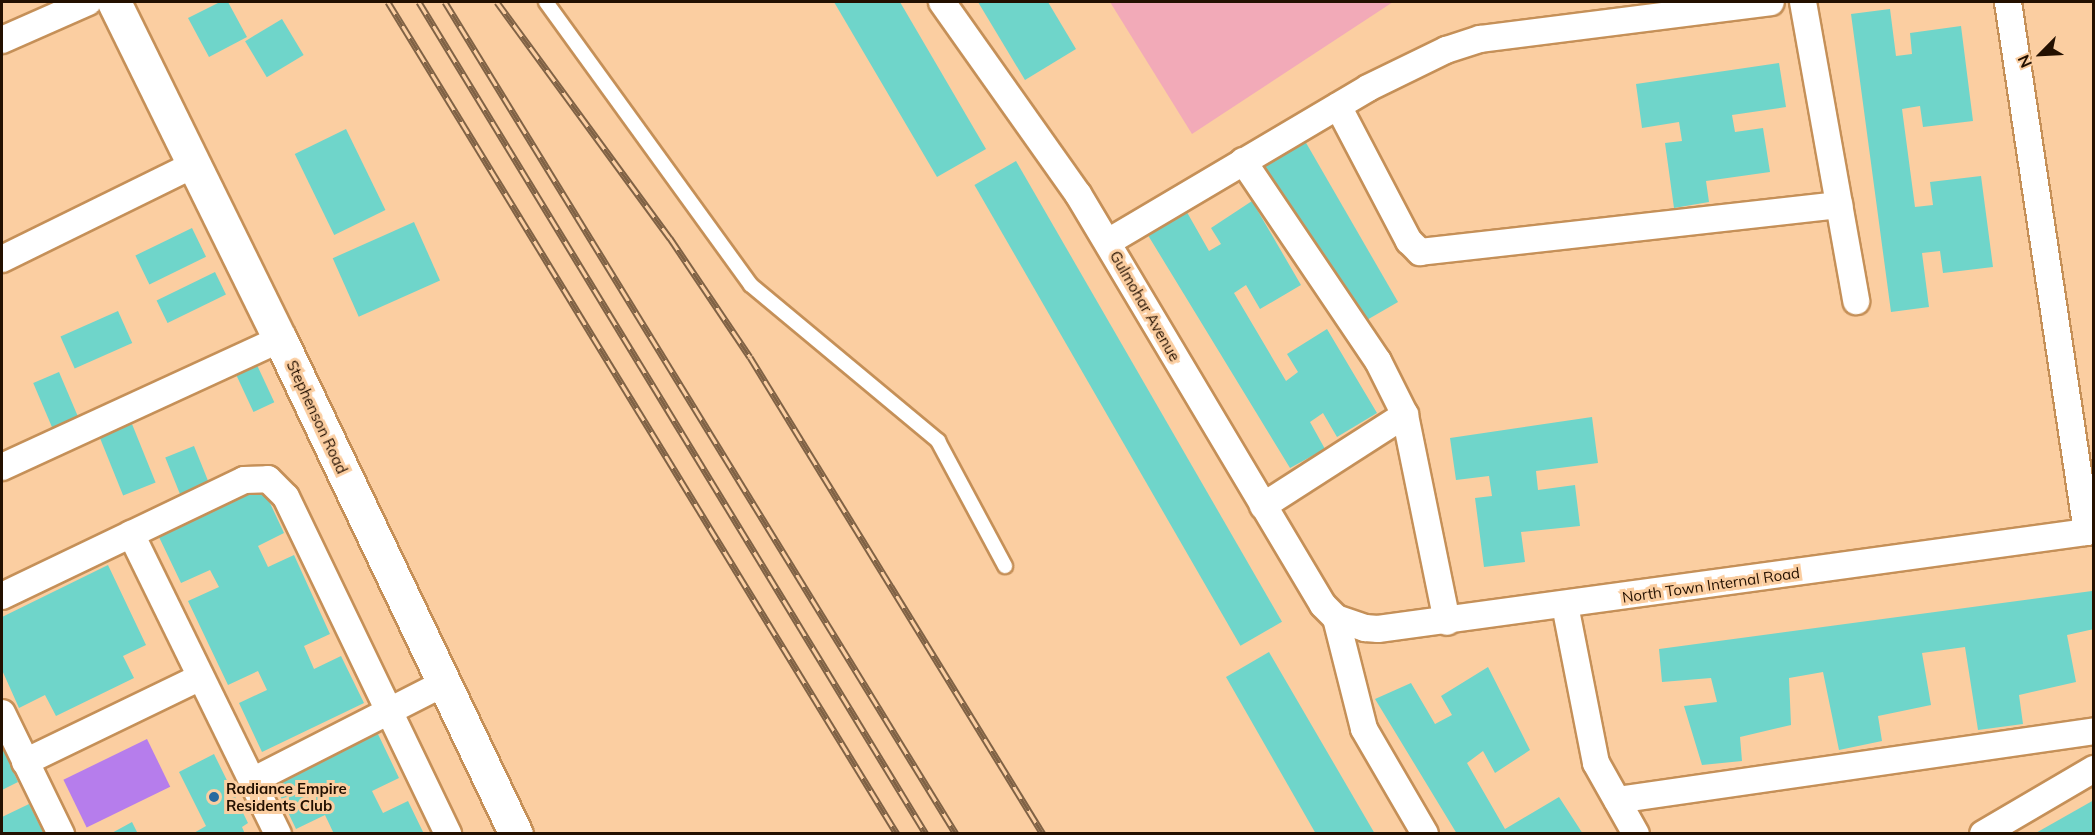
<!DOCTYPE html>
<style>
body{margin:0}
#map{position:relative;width:2095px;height:835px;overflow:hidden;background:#fbcea1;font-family:Mulish,sans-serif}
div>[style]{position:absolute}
.green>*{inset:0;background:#f2aab8}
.water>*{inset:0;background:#b67dec;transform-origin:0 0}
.building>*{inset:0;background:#6fd5ca;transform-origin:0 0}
.roads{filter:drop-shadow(2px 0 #c59058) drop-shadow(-2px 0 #c59058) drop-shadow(0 2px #c59058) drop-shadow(0 -2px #c59058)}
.service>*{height:14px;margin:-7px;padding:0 7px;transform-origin:7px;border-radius:7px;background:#fff}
.minor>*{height:26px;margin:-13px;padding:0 13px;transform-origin:13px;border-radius:13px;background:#fff}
.secondary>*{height:33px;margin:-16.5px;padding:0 16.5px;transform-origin:16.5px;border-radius:16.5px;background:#fff}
.rail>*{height:7px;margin-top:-3.5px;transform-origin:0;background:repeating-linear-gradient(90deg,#fbcea1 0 14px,#806245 0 28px);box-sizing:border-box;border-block:2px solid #806245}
.dots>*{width:16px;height:16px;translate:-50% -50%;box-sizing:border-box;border:3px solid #fbcea1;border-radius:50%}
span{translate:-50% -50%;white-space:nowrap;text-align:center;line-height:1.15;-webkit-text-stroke:6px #fbcea1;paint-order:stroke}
.street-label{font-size:15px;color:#231000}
.poi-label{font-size:15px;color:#231000;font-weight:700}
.left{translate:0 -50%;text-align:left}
.frame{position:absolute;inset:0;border:3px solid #231000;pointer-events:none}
.north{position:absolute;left:2011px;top:24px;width:60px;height:60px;-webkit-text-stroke:4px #fbcea1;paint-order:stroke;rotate:246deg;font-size:16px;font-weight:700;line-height:24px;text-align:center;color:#231000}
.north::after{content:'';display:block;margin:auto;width:21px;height:27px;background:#231000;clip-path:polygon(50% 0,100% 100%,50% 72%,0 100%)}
</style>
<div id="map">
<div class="green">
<i style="clip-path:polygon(1110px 2px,1393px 2px,1192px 134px)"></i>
</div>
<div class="water">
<i style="left:147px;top:739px;width:53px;height:93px;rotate:64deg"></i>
</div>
<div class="building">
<i style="clip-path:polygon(220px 2px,228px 2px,247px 37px,209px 57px,188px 18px)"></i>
<i style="clip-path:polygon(834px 2px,900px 2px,986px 149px,937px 177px)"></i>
<i style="clip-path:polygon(978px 2px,1048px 2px,1076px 49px,1025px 80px)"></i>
<i style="clip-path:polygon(1890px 9px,1896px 56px,1912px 54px,1910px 33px,1961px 26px,1973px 121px,1923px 127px,1920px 106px,1902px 109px,1915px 207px,1933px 205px,1930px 182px,1981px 176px,1993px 267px,1943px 273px,1940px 251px,1922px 253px,1929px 307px,1891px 312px,1851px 14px)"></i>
<i style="left:282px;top:19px;width:42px;height:43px;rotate:59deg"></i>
<i style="clip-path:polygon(1779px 63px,1786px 107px,1732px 115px,1735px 132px,1763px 128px,1770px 172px,1706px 181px,1709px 202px,1674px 208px,1665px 143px,1682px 141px,1679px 122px,1642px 128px,1636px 84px)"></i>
<i style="left:346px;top:129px;width:90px;height:57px;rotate:64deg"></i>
<i style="left:1305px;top:141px;width:186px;height:48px;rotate:60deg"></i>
<i style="left:1016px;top:161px;width:532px;height:48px;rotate:60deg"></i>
<i style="clip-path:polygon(1252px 201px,1301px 285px,1260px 309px,1246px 285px,1234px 293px,1286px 381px,1298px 372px,1287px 354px,1327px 329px,1377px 413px,1337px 437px,1323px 413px,1310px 422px,1325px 449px,1290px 468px,1146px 232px,1184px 207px,1209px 251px,1221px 244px,1211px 228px)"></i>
<i style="left:414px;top:222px;width:64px;height:89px;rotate:66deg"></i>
<i style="left:192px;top:228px;width:32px;height:63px;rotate:64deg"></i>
<i style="left:215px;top:272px;width:25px;height:65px;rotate:64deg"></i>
<i style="left:118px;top:311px;width:35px;height:63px;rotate:66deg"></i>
<i style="left:257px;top:365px;width:41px;height:23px;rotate:65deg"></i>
<i style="left:59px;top:372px;width:49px;height:28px;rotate:67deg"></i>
<i style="clip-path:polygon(1592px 417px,1598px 463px,1536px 471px,1538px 490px,1575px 485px,1580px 526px,1521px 532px,1525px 562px,1484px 567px,1475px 498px,1492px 496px,1489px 476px,1456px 480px,1450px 438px)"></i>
<i style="left:132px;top:424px;width:63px;height:35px;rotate:68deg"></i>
<i style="left:194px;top:446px;width:42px;height:31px;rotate:68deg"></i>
<i style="clip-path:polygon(262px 486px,284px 533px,258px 546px,268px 567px,294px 555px,330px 634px,304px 646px,314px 669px,341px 656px,364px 703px,262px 752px,239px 703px,267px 690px,258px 671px,228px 685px,188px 601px,219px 587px,210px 570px,181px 583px,158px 535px)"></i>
<i style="clip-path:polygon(108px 565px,146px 645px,123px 656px,134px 678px,56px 716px,45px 695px,19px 708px,2px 670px,2px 617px)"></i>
<i style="clip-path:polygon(2092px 591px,2094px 629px,2067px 635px,2076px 682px,2019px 695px,2023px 724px,1978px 730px,1965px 647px,1922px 653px,1931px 705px,1878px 716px,1882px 741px,1839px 750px,1823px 672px,1789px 678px,1791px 725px,1740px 737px,1742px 761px,1702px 765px,1684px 706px,1717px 702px,1711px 678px,1662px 682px,1659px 649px)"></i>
<i style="clip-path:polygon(1269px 652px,1375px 834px,1316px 834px,1226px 677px)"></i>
<i style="clip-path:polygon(1488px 667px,1530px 750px,1495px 773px,1483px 751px,1467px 763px,1505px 829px,1559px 797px,1583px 834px,1457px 834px,1375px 699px,1411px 683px,1435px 724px,1452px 715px,1441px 696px)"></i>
<i style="clip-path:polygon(377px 732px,399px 778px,372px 791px,383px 813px,408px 801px,424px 834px,334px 834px,325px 815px,296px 829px,273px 781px)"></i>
<i style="clip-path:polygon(2px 746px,18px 782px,2px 790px)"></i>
<i style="clip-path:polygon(214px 754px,248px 823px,242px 827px,245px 834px,192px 834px,206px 826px,179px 772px)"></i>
<i style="clip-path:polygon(2094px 800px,2094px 834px,2034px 834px)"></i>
<i style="clip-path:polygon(29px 804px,44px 834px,2px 834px,2px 817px)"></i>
<i style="clip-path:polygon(132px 822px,138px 834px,110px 834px)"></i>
</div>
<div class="roads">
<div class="service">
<i style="left:546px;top:2px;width:349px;rotate:54.1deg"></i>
<i style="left:751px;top:285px;width:244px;rotate:39.8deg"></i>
<i style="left:938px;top:441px;width:142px;rotate:61.8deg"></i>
</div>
<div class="minor">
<i style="left:942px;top:2px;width:235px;rotate:54.7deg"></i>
<i style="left:1078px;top:194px;width:478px;rotate:59.2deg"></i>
<i style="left:1323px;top:605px;width:18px;rotate:45deg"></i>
<i style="left:1336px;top:618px;width:31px;rotate:19deg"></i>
<i style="left:1365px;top:628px;width:13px;rotate:4deg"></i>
<i style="left:1378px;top:629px;width:716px;rotate:-7.79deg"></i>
<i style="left:2087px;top:532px;width:536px;rotate:-98.48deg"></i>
<i style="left:1803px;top:2px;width:304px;rotate:79.9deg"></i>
<i style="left:2px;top:40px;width:94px;rotate:-23.8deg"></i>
<i style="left:1338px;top:106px;width:153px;rotate:62.3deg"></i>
<i style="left:1409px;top:241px;width:16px;rotate:45deg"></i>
<i style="left:1420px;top:252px;width:422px;rotate:-6.4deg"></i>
<i style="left:1243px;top:161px;width:241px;rotate:56deg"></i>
<i style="left:1378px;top:361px;width:60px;rotate:63.4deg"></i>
<i style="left:1405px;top:415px;width:211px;rotate:78.5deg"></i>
<i style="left:1108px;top:242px;width:302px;rotate:-30.6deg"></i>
<i style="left:1368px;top:88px;width:87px;rotate:-26deg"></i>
<i style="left:1446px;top:50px;width:36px;rotate:-18deg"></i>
<i style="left:1480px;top:39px;width:293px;rotate:-7.2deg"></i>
<i style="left:2px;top:259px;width:215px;rotate:-26.2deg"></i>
<i style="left:2px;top:467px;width:306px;rotate:-24.7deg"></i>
<i style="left:1263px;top:506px;width:169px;rotate:-32.7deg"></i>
<i style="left:131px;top:534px;width:334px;rotate:63.9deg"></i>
<i style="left:2px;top:596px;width:268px;rotate:-25.6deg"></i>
<i style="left:244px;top:480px;width:24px;rotate:-2deg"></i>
<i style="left:268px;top:479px;width:25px;rotate:45deg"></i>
<i style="left:286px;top:497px;width:374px;rotate:64.3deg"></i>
<i style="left:1565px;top:605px;width:161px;rotate:78.9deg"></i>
<i style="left:1596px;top:763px;width:81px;rotate:60.6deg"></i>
<i style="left:1336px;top:618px;width:114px;rotate:75.8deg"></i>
<i style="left:1364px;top:729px;width:121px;rotate:59.8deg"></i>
<i style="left:2px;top:713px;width:135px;rotate:64deg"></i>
<i style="left:25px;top:762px;width:195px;rotate:-25.8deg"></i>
<i style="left:252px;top:781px;width:216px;rotate:-27deg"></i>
<i style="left:1617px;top:800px;width:482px;rotate:-8.2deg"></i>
<i style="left:1983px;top:834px;width:129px;rotate:-30.4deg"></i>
</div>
<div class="secondary">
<i style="left:114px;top:2px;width:376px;rotate:63.8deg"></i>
<i style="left:280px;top:339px;width:548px;rotate:64.51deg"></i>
</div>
</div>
<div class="rail">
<i style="left:388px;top:2px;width:975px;rotate:58.54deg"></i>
<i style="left:419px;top:2px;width:974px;rotate:58.64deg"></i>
<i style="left:445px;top:2px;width:976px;rotate:58.44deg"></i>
<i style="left:497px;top:2px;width:293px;rotate:53.8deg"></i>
<i style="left:670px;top:238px;width:143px;rotate:56.1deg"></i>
<i style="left:750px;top:357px;width:560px;rotate:58.44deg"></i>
</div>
<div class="dots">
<i style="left:214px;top:797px;background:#276aa0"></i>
</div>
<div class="street-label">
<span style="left:1145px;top:306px;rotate:60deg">Gulmohar Avenue</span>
<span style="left:317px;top:417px;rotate:65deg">Stephenson Road</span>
<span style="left:1711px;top:585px;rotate:-8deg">North Town Internal Road</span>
</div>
<div class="poi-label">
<span class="left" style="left:226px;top:797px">Radiance Empire<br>Residents Club</span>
</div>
<div class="frame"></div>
<div class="north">N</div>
</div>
